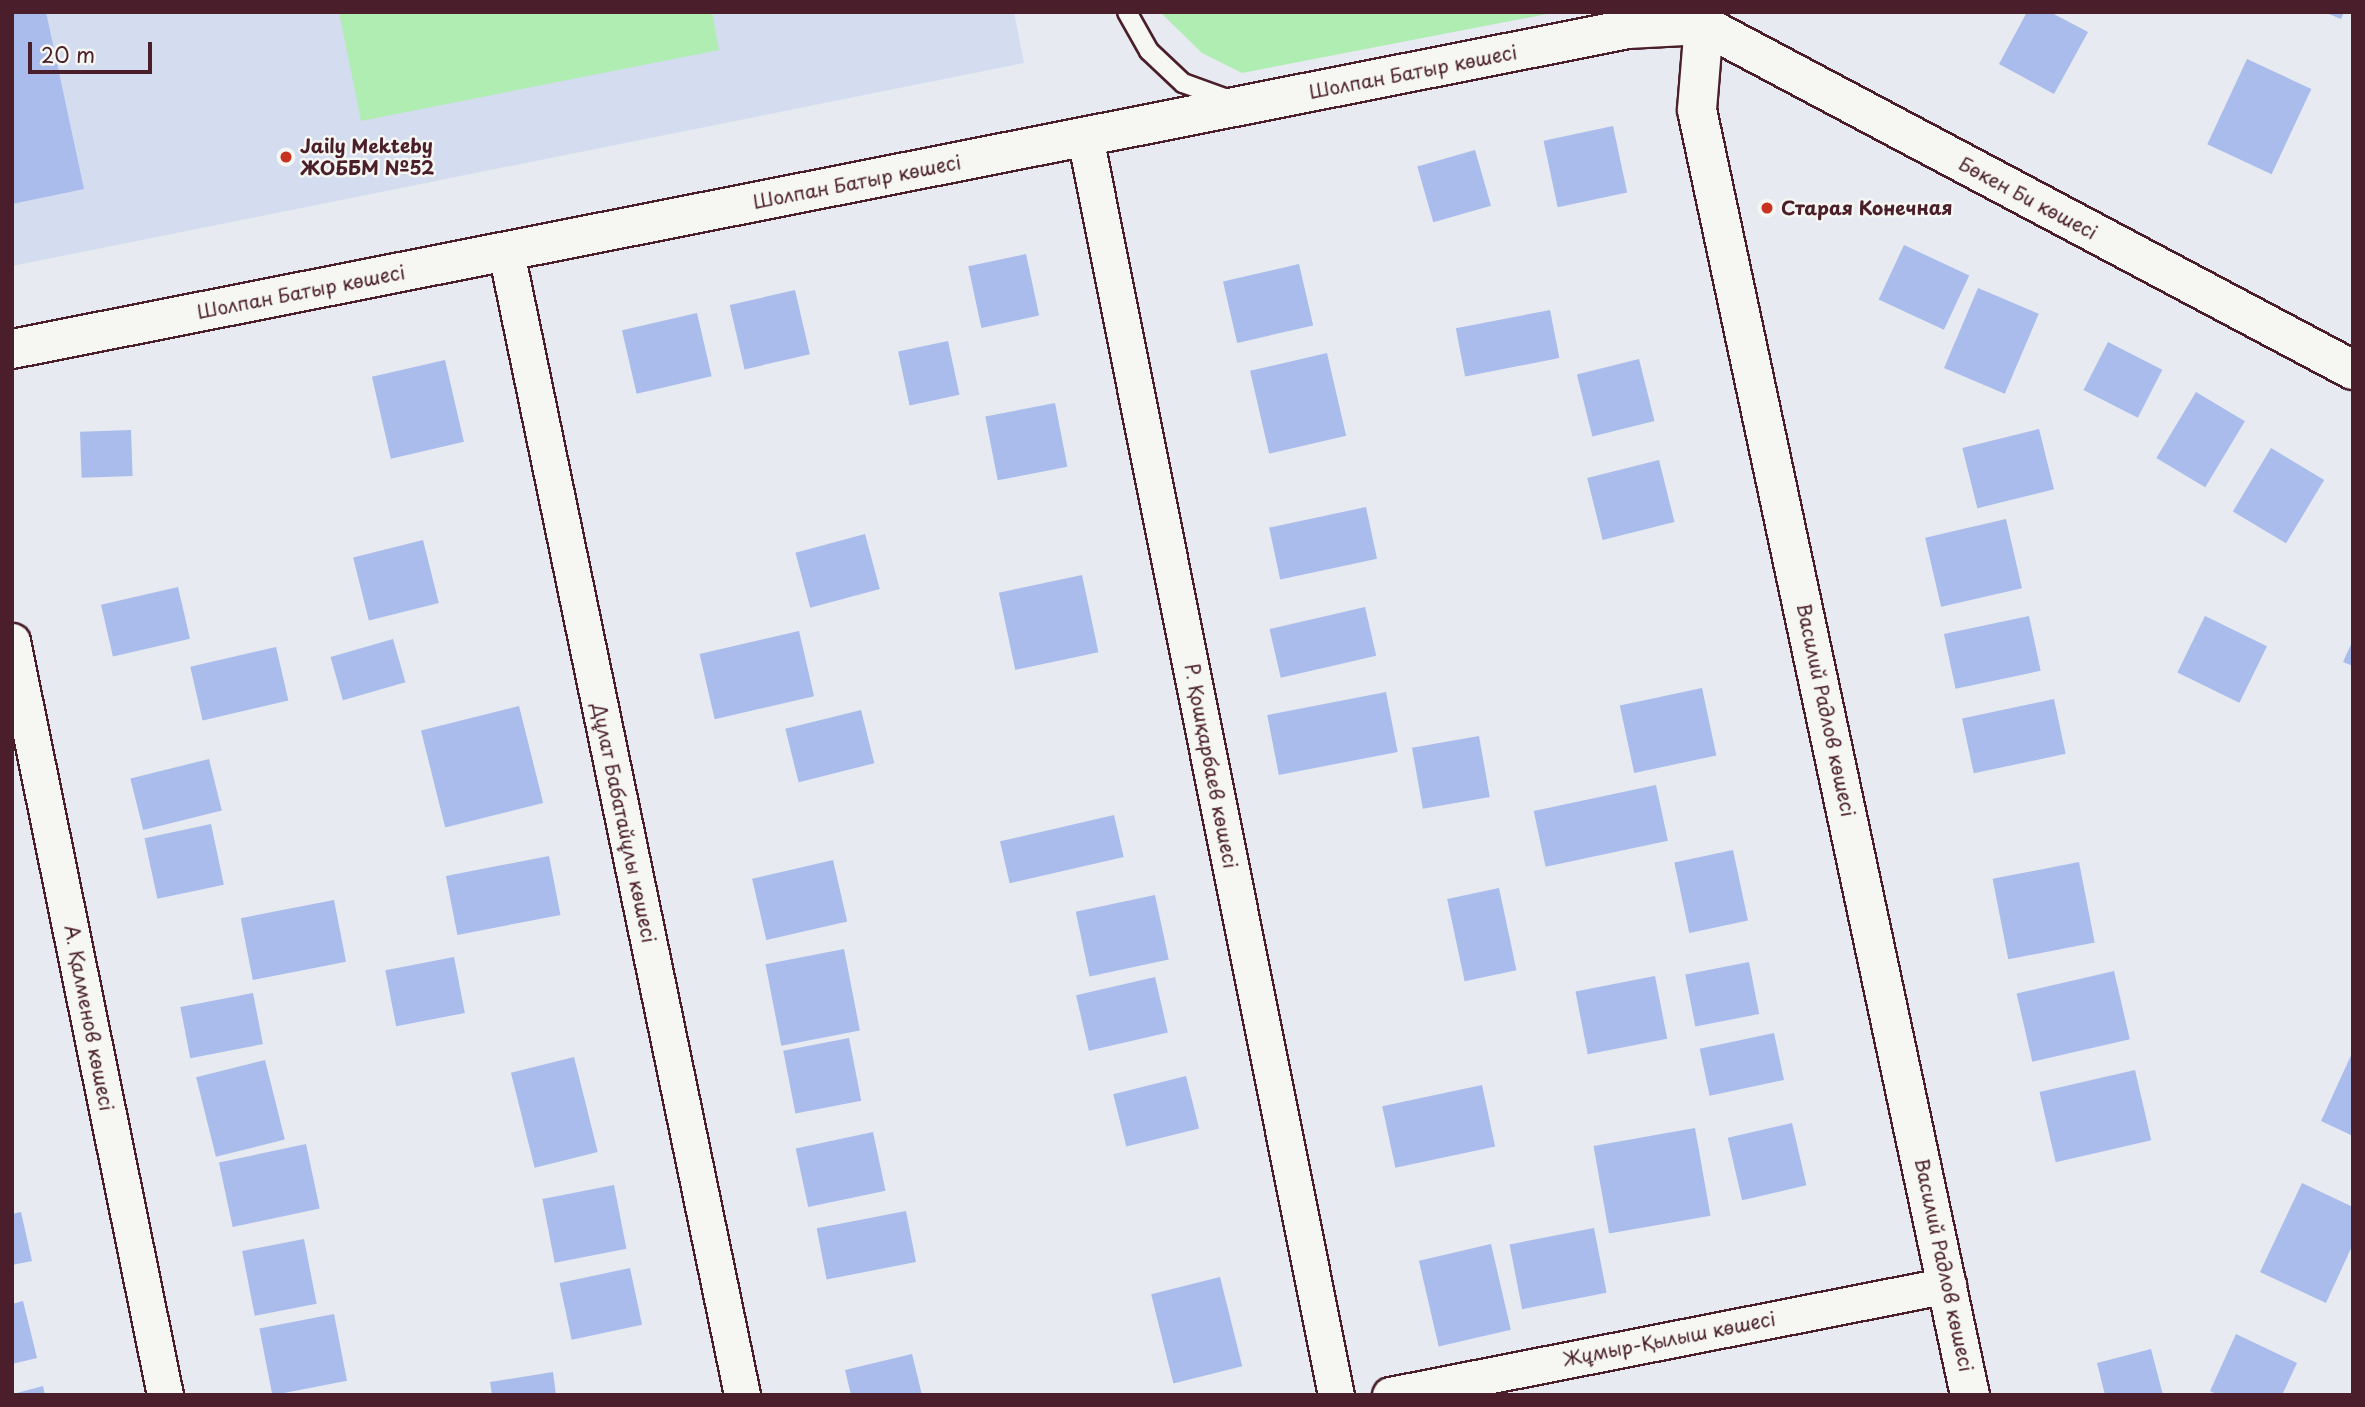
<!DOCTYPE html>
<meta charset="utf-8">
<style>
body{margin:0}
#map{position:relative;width:2365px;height:1407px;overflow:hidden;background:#e7eaf1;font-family:"Playpen Sans",sans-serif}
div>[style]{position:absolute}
.built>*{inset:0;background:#d4dcef}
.green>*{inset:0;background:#afedb3}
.building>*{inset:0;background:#a9bceb;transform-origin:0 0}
.roads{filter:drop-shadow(2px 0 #4a1f2b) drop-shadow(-2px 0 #4a1f2b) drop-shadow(0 2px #4a1f2b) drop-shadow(0 -2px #4a1f2b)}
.lane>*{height:18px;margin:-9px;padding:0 9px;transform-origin:9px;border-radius:9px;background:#f6f6f2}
.street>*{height:35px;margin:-17.5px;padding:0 17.5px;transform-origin:17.5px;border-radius:17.5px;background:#f6f6f2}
.secondary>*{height:38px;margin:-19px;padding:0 19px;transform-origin:19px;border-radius:19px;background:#f6f6f2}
.dots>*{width:19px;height:19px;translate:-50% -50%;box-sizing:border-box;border:4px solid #f6f6f2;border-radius:50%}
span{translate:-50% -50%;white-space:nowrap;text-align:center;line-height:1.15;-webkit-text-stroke:5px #f6f6f2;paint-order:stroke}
.street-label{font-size:19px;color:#4a1f2b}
.poi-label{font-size:19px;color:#4a1f2b;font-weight:700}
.left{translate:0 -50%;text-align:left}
.frame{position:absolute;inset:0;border:14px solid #4a1f2b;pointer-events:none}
.scale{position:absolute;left:28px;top:42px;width:124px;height:32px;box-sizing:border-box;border:4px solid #4a1f2b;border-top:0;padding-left:9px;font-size:21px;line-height:24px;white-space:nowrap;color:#4a1f2b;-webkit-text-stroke:5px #f6f6f2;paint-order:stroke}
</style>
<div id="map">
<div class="built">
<i style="clip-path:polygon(12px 12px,1014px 12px,1024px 63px,12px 266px)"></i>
</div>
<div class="green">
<i style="clip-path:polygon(339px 12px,712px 12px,719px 50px,361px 121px)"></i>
<i style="clip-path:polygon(1160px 12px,1557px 12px,1242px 73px,1202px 53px)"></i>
</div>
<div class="building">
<i style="clip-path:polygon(12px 12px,46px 12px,84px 189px,12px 204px)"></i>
<i style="clip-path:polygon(2027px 12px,2050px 12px,2088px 32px,2054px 94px,1999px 64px)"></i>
<i style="clip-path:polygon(2324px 12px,2344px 12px,2341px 19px)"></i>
<i style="left:2247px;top:59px;width:71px;height:94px;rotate:25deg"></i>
<i style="left:1613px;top:126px;width:68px;height:71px;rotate:78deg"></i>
<i style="left:1475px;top:150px;width:58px;height:60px;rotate:74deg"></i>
<i style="left:1904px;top:245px;width:72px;height:60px;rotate:25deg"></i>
<i style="left:1026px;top:254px;width:63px;height:59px;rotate:78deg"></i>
<i style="left:1299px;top:264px;width:63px;height:78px;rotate:77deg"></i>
<i style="left:1978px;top:288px;width:66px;height:87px;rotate:23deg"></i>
<i style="left:795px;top:290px;width:66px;height:67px;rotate:77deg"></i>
<i style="left:1550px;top:310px;width:49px;height:96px;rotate:79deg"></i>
<i style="left:697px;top:313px;width:65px;height:77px;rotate:77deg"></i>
<i style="left:948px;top:341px;width:55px;height:51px;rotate:78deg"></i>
<i style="left:2108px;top:342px;width:61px;height:54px;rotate:27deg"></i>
<i style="left:1327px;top:353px;width:85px;height:79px;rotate:77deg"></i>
<i style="left:1639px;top:359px;width:64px;height:64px;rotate:76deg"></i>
<i style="left:445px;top:360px;width:84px;height:75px;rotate:77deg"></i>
<i style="left:2196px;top:392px;width:57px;height:77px;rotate:31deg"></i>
<i style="left:1055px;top:403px;width:65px;height:71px;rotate:79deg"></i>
<i style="left:2039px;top:429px;width:62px;height:79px;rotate:76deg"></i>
<i style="left:131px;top:430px;width:46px;height:51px;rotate:88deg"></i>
<i style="left:2271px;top:448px;width:62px;height:74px;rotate:31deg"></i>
<i style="left:1659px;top:460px;width:64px;height:74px;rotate:76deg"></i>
<i style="left:1366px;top:507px;width:53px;height:99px;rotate:78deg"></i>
<i style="left:2006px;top:519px;width:71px;height:83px;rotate:77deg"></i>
<i style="left:865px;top:534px;width:57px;height:72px;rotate:75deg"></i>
<i style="left:423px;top:540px;width:65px;height:72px;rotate:76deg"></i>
<i style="left:1082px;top:575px;width:79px;height:85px;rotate:78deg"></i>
<i style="left:178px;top:587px;width:53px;height:79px;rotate:77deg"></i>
<i style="left:1365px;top:607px;width:50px;height:98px;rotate:77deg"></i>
<i style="left:2029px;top:616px;width:56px;height:87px;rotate:78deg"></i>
<i style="left:2205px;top:616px;width:69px;height:63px;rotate:26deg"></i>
<i style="left:799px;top:631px;width:67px;height:102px;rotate:77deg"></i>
<i style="left:393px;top:639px;width:45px;height:65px;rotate:74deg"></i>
<i style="clip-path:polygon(2353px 640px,2353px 666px,2343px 662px)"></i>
<i style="left:276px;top:647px;width:55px;height:88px;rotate:77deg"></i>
<i style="left:1702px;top:688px;width:69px;height:84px;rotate:78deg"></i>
<i style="left:1386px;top:692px;width:61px;height:121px;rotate:79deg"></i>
<i style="left:2054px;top:699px;width:56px;height:94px;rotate:78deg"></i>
<i style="left:519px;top:706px;width:100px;height:101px;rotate:76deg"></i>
<i style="left:861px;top:710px;width:55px;height:78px;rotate:76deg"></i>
<i style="left:1479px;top:736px;width:62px;height:68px;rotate:80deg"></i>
<i style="left:209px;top:759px;width:53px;height:81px;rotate:76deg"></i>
<i style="left:1656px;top:785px;width:57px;height:125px;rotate:78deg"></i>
<i style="left:1114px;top:815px;width:43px;height:117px;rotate:77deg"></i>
<i style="left:211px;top:824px;width:62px;height:68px;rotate:78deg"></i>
<i style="left:1733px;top:850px;width:72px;height:60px;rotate:78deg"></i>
<i style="left:549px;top:856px;width:60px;height:105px;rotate:79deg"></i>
<i style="left:833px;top:860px;width:63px;height:83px;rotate:77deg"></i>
<i style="left:2079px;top:862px;width:82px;height:88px;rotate:79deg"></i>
<i style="left:1499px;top:888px;width:84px;height:53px;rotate:78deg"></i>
<i style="left:1155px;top:895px;width:66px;height:81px;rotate:78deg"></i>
<i style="left:334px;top:900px;width:63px;height:95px;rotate:79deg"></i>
<i style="left:844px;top:949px;width:83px;height:80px;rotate:79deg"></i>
<i style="left:454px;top:957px;width:57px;height:70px;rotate:79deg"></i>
<i style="left:1749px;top:962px;width:53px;height:65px;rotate:79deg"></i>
<i style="left:2114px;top:971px;width:70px;height:100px;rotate:77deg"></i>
<i style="left:1655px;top:976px;width:64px;height:81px;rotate:79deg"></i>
<i style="left:1155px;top:977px;width:57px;height:81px;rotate:77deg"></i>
<i style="left:253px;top:993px;width:52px;height:74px;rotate:79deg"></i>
<i style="left:1774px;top:1033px;width:48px;height:76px;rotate:78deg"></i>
<i style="left:849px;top:1038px;width:64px;height:67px;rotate:79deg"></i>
<i style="clip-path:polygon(2353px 1051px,2353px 1136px,2321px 1121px)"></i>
<i style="left:574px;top:1057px;width:98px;height:65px;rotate:76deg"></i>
<i style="left:265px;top:1060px;width:82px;height:71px;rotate:76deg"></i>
<i style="left:2135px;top:1070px;width:72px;height:98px;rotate:77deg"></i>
<i style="left:1186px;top:1076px;width:54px;height:75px;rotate:76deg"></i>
<i style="left:1482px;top:1085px;width:63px;height:102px;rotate:78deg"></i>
<i style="left:1792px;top:1123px;width:64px;height:66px;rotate:77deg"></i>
<i style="left:1695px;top:1128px;width:89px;height:103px;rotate:80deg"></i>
<i style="left:873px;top:1132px;width:60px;height:79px;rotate:78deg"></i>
<i style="left:306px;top:1144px;width:66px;height:89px;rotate:78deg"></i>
<i style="clip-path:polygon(2302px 1183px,2353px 1207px,2353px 1244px,2326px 1303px,2260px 1272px)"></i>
<i style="left:614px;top:1185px;width:65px;height:73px;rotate:79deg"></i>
<i style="left:906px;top:1211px;width:52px;height:91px;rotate:79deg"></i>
<i style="clip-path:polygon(21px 1212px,32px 1261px,12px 1265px,12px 1214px)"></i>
<i style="left:1594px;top:1228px;width:66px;height:86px;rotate:79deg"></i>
<i style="left:304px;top:1239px;width:66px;height:63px;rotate:79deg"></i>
<i style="left:1491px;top:1244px;width:88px;height:74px;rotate:77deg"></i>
<i style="left:630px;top:1268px;width:58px;height:72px;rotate:78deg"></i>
<i style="left:1220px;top:1277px;width:92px;height:71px;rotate:76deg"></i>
<i style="clip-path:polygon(23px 1301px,37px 1358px,12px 1364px,12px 1304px)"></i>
<i style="left:334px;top:1314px;width:68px;height:76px;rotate:79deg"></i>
<i style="clip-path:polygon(2236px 1334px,2297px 1363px,2282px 1395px,2218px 1395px,2210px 1391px)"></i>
<i style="clip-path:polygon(2151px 1349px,2163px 1395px,2105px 1395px,2097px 1363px)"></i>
<i style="clip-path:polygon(912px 1354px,922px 1395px,851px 1395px,845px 1370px)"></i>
<i style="clip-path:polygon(553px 1372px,556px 1395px,492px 1395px,490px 1382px)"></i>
<i style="clip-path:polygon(43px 1386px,45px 1395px,13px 1395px,13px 1394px)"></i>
</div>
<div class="roads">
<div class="lane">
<i style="left:1127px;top:12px;width:45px;rotate:60.6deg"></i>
<i style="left:1149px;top:51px;width:47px;rotate:43.3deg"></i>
<i style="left:1183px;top:83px;width:50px;rotate:19.9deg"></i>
</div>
<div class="street">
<i style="left:1085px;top:137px;width:1283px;rotate:78.72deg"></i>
<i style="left:506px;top:252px;width:1167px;rotate:78.33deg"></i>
<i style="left:12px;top:641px;width:769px;rotate:78.53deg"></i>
<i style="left:1390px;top:1395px;width:569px;rotate:-11.15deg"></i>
</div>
<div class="secondary">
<i style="left:1705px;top:12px;width:98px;rotate:94.7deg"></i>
<i style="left:1697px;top:110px;width:1314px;rotate:78.01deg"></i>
<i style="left:1703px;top:25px;width:736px;rotate:27.96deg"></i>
<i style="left:12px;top:349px;width:1647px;rotate:-11.2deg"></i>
<i style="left:1628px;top:29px;width:75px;rotate:-3.1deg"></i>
</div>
</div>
<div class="dots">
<i style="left:286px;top:157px;background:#c8321e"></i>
<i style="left:1767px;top:208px;background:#c8321e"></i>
</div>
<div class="street-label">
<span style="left:1413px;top:72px;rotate:-11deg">Шолпан Батыр көшесі</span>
<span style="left:857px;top:182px;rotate:-11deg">Шолпан Батыр көшесі</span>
<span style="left:2028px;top:198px;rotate:28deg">Бөкен Би көшесі</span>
<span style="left:301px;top:292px;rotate:-11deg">Шолпан Батыр көшесі</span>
<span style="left:1826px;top:710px;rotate:78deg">Василий Радлов көшесі</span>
<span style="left:1211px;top:766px;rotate:79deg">Р. Қошқарбаев көшесі</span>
<span style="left:624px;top:823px;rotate:78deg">Дұлат Бабатайұлы көшесі</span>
<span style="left:89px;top:1018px;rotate:79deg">А. Қалменов көшесі</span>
<span style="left:1944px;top:1265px;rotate:78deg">Василий Радлов көшесі</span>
<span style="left:1669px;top:1339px;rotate:-11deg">Жұмыр-Қылыш көшесі</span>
</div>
<div class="poi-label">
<span class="left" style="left:300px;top:157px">Jaily Mekteby<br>ЖОББМ №52</span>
<span class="left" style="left:1781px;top:208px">Старая Конечная</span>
</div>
<div class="frame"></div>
<div class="scale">20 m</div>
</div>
